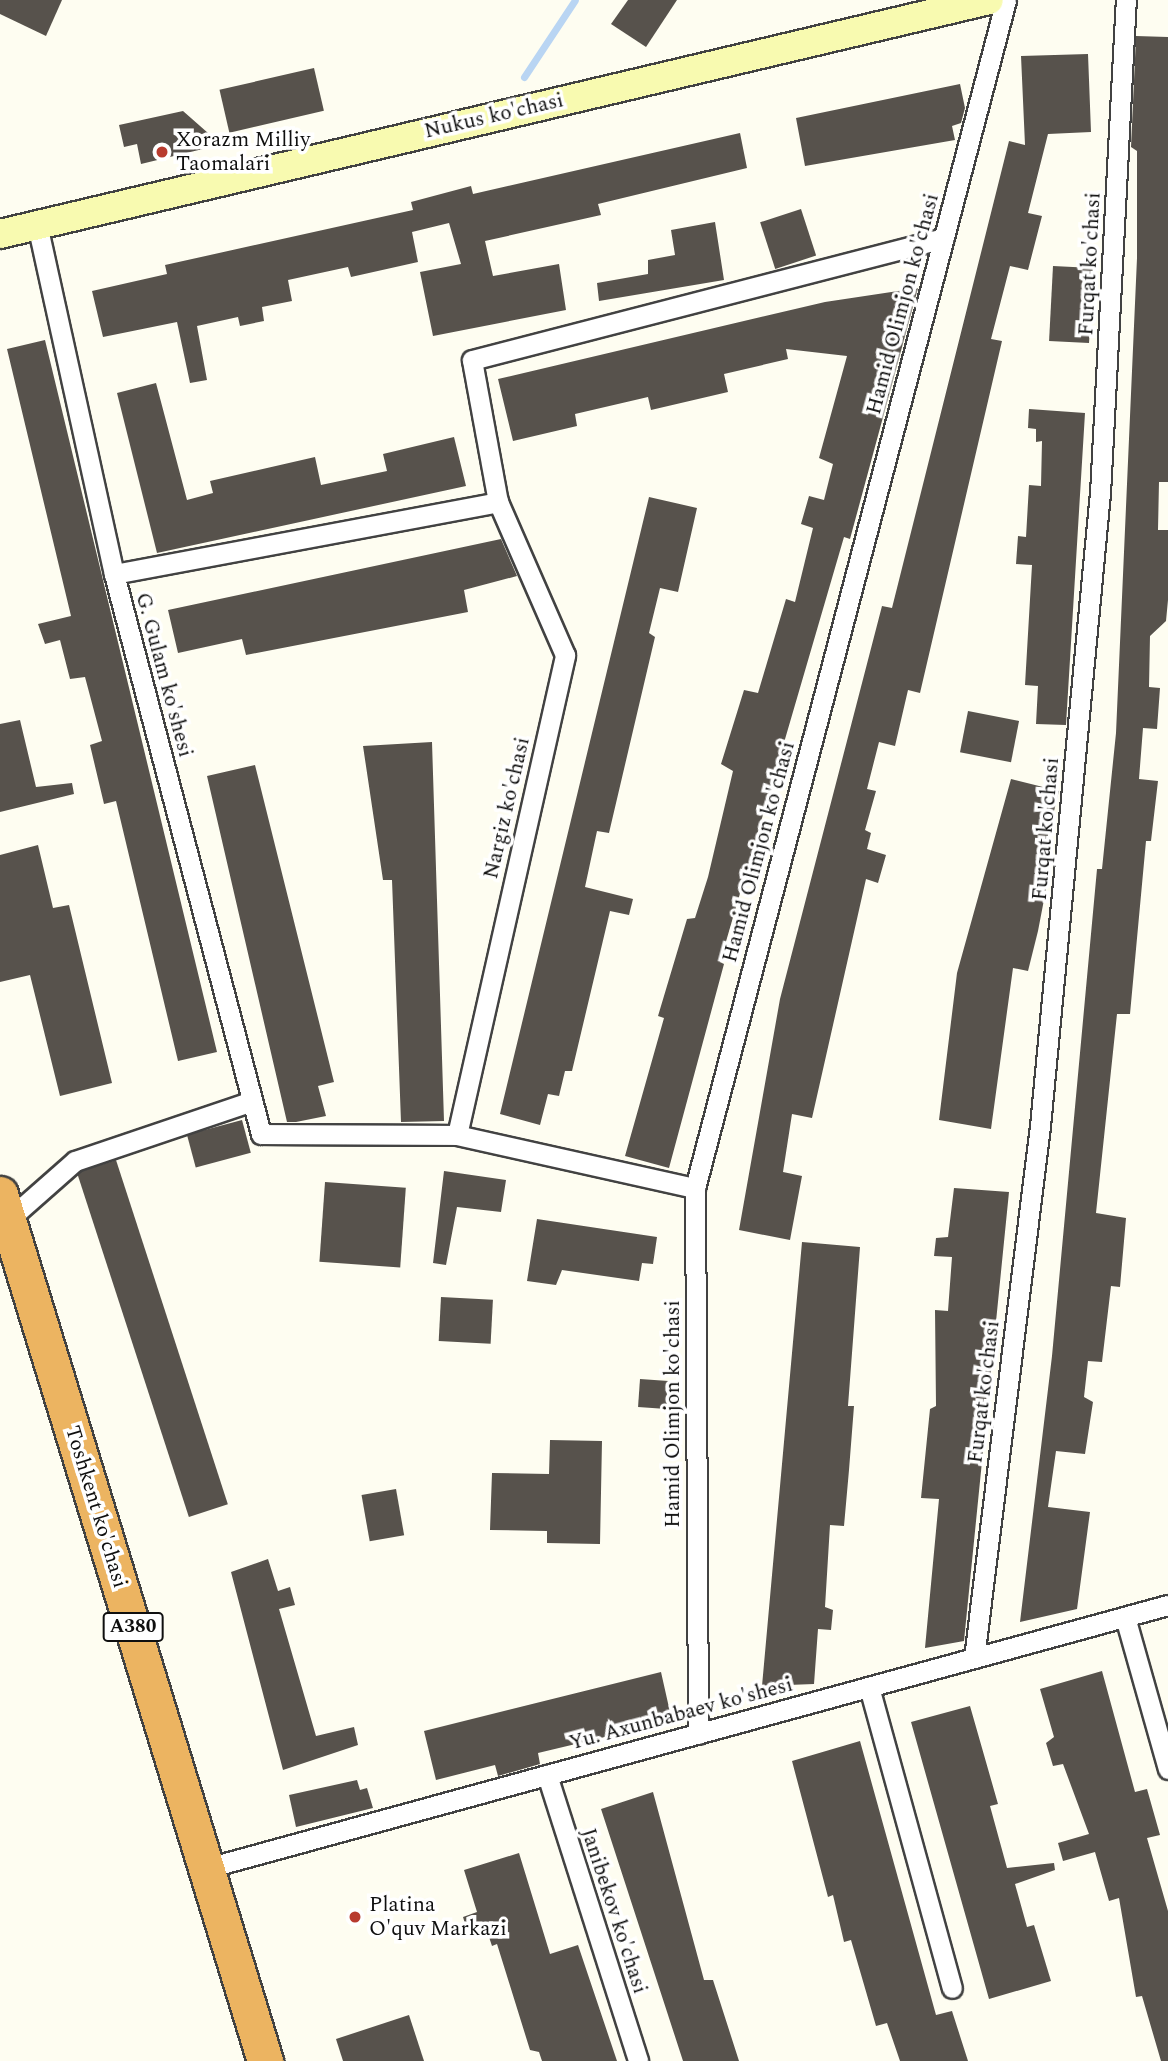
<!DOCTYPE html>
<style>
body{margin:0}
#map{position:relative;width:1168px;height:2061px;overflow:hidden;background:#fefdf1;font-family:Spectral,serif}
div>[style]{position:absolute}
.stream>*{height:7px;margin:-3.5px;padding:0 3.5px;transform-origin:3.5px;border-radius:3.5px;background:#b9d5f3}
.building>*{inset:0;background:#57524c;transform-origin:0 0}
.roads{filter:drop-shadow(2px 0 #424242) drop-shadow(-2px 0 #424242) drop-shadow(0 2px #424242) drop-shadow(0 -2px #424242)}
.street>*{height:19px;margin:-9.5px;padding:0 9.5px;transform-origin:9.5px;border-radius:9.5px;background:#fff}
.secondary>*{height:28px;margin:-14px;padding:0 14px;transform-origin:14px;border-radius:14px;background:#f8fab0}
.highway>*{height:35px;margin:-17.5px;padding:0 17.5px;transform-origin:17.5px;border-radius:17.5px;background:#ecb461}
.dots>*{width:19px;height:19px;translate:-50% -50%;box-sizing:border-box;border:4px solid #fff;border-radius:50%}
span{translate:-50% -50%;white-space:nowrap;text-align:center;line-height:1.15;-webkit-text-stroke:7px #fff;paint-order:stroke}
.shield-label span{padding:2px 5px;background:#fff;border:2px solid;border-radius:5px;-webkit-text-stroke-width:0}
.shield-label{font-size:19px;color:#0f0f0f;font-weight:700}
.street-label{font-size:21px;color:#0f0f0f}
.poi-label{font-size:21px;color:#0f0f0f}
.left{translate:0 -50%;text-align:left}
</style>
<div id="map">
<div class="stream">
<i style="left:524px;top:77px;width:92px;rotate:-56.5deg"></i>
</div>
<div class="building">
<i style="clip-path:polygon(0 0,62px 0,46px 36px,0 14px)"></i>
<i style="clip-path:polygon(628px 0,677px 0,646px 47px,611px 24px)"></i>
<i style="clip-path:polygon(1136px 36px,1168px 37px,1168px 482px,1159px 482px,1158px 530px,1168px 530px,1168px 600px,1166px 621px,1150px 636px,1149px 687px,1160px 688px,1157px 729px,1143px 728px,1139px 779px,1158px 781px,1151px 841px,1146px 841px,1130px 1014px,1117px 1014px,1096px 1213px,1126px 1218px,1120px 1287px,1111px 1286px,1102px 1362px,1088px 1361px,1084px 1397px,1093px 1402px,1085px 1454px,1056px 1451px,1048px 1507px,1090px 1512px,1077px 1609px,1020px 1622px,1052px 1356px,1097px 869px,1102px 869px,1116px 733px,1137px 258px,1137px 151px,1131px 147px)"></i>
<i style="clip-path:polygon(1088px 54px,1091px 132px,1048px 134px,1028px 213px,1042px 216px,1028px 270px,1010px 266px,991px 339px,1002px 341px,920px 693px,908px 690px,895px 746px,879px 742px,867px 789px,876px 791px,865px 830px,871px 833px,867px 849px,886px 855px,878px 883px,866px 879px,812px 1118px,792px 1114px,783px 1172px,802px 1176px,790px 1240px,739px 1230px,780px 999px,882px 606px,892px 608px,1009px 141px,1025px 145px,1021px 56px)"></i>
<i style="left:314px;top:68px;width:44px;height:97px;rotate:77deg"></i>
<i style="clip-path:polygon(960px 84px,965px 108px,961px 123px,952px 126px,955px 140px,805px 166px,796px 118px)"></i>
<i style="clip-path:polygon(183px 111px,208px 133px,211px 147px,141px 164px,137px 144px,124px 147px,119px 125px)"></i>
<i style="clip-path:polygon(740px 133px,747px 168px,598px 204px,601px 215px,485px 241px,493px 276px,559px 264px,566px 310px,433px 336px,420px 272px,461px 264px,449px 223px,412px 232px,418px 262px,351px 277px,348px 267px,288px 280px,292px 301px,262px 307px,264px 321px,240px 326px,238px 317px,197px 326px,207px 380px,190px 383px,177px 322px,103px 337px,92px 291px,167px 274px,165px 265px,413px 210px,411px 202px,471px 186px,473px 194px)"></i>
<i style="left:801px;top:209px;width:49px;height:43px;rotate:72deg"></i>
<i style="clip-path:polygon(715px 222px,724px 280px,599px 301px,597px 283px,648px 274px,648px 260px,675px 255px,671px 230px)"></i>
<i style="left:1053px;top:266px;width:40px;height:75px;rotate:3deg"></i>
<i style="clip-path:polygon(918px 288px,850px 539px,844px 537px,720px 962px,724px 964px,669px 1168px,625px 1156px,664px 1018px,658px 1016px,687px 919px,695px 918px,708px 877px,733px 771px,721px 764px,744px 690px,758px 693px,786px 599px,795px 602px,813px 528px,801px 524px,809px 496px,824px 500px,833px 464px,819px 458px,847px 356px,786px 349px,788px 359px,724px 374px,728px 392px,651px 410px,648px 397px,575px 414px,577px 426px,513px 441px,498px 379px,825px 302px)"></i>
<i style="clip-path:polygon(45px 340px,217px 1052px,178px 1061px,116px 801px,104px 804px,90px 745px,102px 741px,85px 677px,70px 679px,60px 640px,45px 644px,38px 624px,71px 616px,7px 349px)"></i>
<i style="clip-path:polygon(156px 383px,187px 500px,213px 493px,210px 481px,315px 457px,321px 485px,387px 471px,383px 454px,454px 437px,466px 486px,157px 553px,117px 393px)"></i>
<i style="clip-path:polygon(1029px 409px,1085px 413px,1066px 725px,1036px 724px,1038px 686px,1025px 685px,1032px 565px,1016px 564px,1018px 536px,1026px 537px,1029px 485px,1041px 486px,1042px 441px,1036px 442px,1036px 429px,1028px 428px)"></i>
<i style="clip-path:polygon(649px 497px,697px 508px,678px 592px,660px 588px,649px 633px,655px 637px,609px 833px,597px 831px,585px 887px,633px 899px,629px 915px,610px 911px,572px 1071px,565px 1071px,559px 1096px,548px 1094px,540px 1125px,500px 1114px)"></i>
<i style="clip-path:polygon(501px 539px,517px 576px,464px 590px,468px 612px,246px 655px,242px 639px,178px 653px,168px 610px)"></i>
<i style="left:968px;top:711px;width:52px;height:42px;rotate:11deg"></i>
<i style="clip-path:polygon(20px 720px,36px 787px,72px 783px,74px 794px,0 812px,0 724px)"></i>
<i style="clip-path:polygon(432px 742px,444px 1121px,401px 1122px,392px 880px,383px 880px,363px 746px)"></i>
<i style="clip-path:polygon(255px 765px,334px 1082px,318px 1086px,326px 1116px,296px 1122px,287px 1122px,207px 776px)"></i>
<i style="clip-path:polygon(1011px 779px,1059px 791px,1037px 879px,1047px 884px,1038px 931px,1028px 971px,1013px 968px,991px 1129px,939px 1120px,957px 973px)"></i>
<i style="clip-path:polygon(38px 845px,53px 908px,69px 905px,112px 1083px,60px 1096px,30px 975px,0 982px,0 855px)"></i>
<i style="left:242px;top:1120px;width:34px;height:57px;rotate:75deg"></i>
<i style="left:116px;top:1160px;width:362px;height:41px;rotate:72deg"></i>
<i style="clip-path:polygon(444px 1171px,506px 1180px,501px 1212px,457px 1207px,446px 1265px,433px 1263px)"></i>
<i style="left:325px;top:1182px;width:81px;height:80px;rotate:4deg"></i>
<i style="clip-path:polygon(954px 1188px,1009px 1192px,964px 1641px,925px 1648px,939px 1499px,921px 1498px,930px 1409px,936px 1406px,935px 1310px,948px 1311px,952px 1257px,934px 1256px,936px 1238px,948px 1237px)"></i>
<i style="clip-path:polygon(537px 1219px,657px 1237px,653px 1264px,642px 1263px,639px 1281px,562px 1270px,556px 1285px,527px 1281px)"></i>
<i style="clip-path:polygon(802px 1242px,860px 1247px,848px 1406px,854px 1406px,849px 1470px,844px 1526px,830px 1525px,825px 1607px,833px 1610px,831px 1630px,818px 1629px,814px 1684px,762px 1686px)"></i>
<i style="left:441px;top:1297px;width:52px;height:44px;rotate:3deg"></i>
<i style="left:640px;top:1379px;width:39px;height:28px;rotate:4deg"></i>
<i style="clip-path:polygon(550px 1440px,602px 1441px,600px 1544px,547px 1543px,547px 1531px,490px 1530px,492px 1473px,549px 1474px)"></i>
<i style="left:396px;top:1489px;width:47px;height:35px;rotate:80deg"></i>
<i style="clip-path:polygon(268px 1559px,278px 1591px,290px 1587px,295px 1605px,279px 1609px,316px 1736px,354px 1727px,358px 1745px,283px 1770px,231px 1572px)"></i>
<i style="clip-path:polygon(1102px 1671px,1135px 1792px,1147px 1789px,1160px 1835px,1147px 1838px,1168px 1911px,1168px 2061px,1161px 2061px,1142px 1996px,1136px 1997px,1119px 1898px,1109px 1901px,1095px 1852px,1063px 1861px,1058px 1843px,1089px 1834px,1063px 1764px,1053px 1766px,1046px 1743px,1054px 1737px,1040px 1689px)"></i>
<i style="clip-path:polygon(661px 1672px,672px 1721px,538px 1753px,540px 1764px,498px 1776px,495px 1765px,436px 1780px,424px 1731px)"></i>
<i style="clip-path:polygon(970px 1706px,998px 1804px,990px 1806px,1007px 1868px,1054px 1863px,1055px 1870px,1015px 1884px,1027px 1927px,1034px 1925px,1051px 1981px,989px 1999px,911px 1722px)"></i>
<i style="clip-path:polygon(860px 1741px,936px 2015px,952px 2011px,968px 2061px,900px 2061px,887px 2023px,876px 2026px,851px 1940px,844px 1942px,833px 1895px,828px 1897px,792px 1761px)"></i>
<i style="clip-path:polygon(357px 1780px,360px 1790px,367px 1788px,373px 1808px,296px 1827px,289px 1795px)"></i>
<i style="clip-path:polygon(653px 1792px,704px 1980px,713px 1980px,739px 2061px,683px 2061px,601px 1809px)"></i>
<i style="clip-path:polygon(519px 1853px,550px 1954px,578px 1945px,617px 2061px,542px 2061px,539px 2052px,530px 2050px,497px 1944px,492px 1946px,487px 1931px,469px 1937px,463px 1917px,477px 1912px,464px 1870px)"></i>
<i style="clip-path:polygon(409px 2015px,424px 2061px,343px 2061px,336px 2039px)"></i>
</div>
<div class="roads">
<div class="street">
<i style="left:37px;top:224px;width:358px;rotate:77.6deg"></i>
<i style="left:114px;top:574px;width:579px;rotate:75.29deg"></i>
<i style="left:261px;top:1134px;width:196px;rotate:0.3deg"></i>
<i style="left:457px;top:1135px;width:244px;rotate:12.6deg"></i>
<i style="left:114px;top:574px;width:391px;rotate:-10.6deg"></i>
<i style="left:498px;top:502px;width:144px;rotate:-100.4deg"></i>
<i style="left:472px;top:360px;width:487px;rotate:-14.5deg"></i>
<i style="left:457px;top:1135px;width:492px;rotate:-77.3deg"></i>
<i style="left:565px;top:655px;width:167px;rotate:-113.6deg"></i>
<i style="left:8px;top:1220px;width:89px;rotate:-41.4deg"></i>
<i style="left:75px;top:1161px;width:187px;rotate:-18.7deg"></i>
<i style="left:1125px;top:1617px;width:158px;rotate:74.2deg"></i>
<i style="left:974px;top:1658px;width:536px;rotate:-82.93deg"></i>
<i style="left:1040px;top:1126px;width:636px;rotate:-84.59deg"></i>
<i style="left:1100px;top:493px;width:494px;rotate:-87deg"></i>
<i style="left:869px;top:1687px;width:312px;rotate:74.6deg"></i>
<i style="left:698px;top:1734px;width:546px;rotate:-90.31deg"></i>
<i style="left:695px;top:1188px;width:1228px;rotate:-75.33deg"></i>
<i style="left:547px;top:1775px;width:300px;rotate:72.3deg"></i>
<i style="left:207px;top:1868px;width:996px;rotate:-15.31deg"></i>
</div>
<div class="secondary">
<i style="left:0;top:234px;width:1016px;rotate:-13.31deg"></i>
</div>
<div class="highway">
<i style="left:0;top:1194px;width:907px;rotate:73deg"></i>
</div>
</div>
<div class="dots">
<i style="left:162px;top:152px;background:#b83b2e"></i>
<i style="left:355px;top:1917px;background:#b83b2e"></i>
</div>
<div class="shield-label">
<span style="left:133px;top:1627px">A380</span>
</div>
<div class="street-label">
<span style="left:494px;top:116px;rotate:-13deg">Nukus ko'chasi</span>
<span style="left:1090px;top:264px;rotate:-87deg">Furqat ko'chasi</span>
<span style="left:903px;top:304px;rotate:-75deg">Hamid Olimjon ko'chasi</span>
<span style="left:164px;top:675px;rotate:75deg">G. Gulam ko'shesi</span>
<span style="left:507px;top:808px;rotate:-77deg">Nargiz ko'chasi</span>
<span style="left:1046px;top:829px;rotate:-85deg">Furqat ko'chasi</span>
<span style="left:759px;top:852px;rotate:-75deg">Hamid Olimjon ko'chasi</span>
<span style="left:984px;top:1392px;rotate:-83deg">Furqat ko'chasi</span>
<span style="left:673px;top:1414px;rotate:-90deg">Hamid Olimjon ko'chasi</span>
<span style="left:96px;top:1507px;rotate:73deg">Toshkent ko'chasi</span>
<span style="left:681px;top:1714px;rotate:-15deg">Yu. Axunbabaev ko'shesi</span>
<span style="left:614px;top:1911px;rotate:72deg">Janibekov ko'chasi</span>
</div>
<div class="poi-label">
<span class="left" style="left:176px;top:152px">Xorazm Milliy<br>Taomalari</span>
<span class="left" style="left:369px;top:1917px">Platina<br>O'quv Markazi</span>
</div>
</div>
